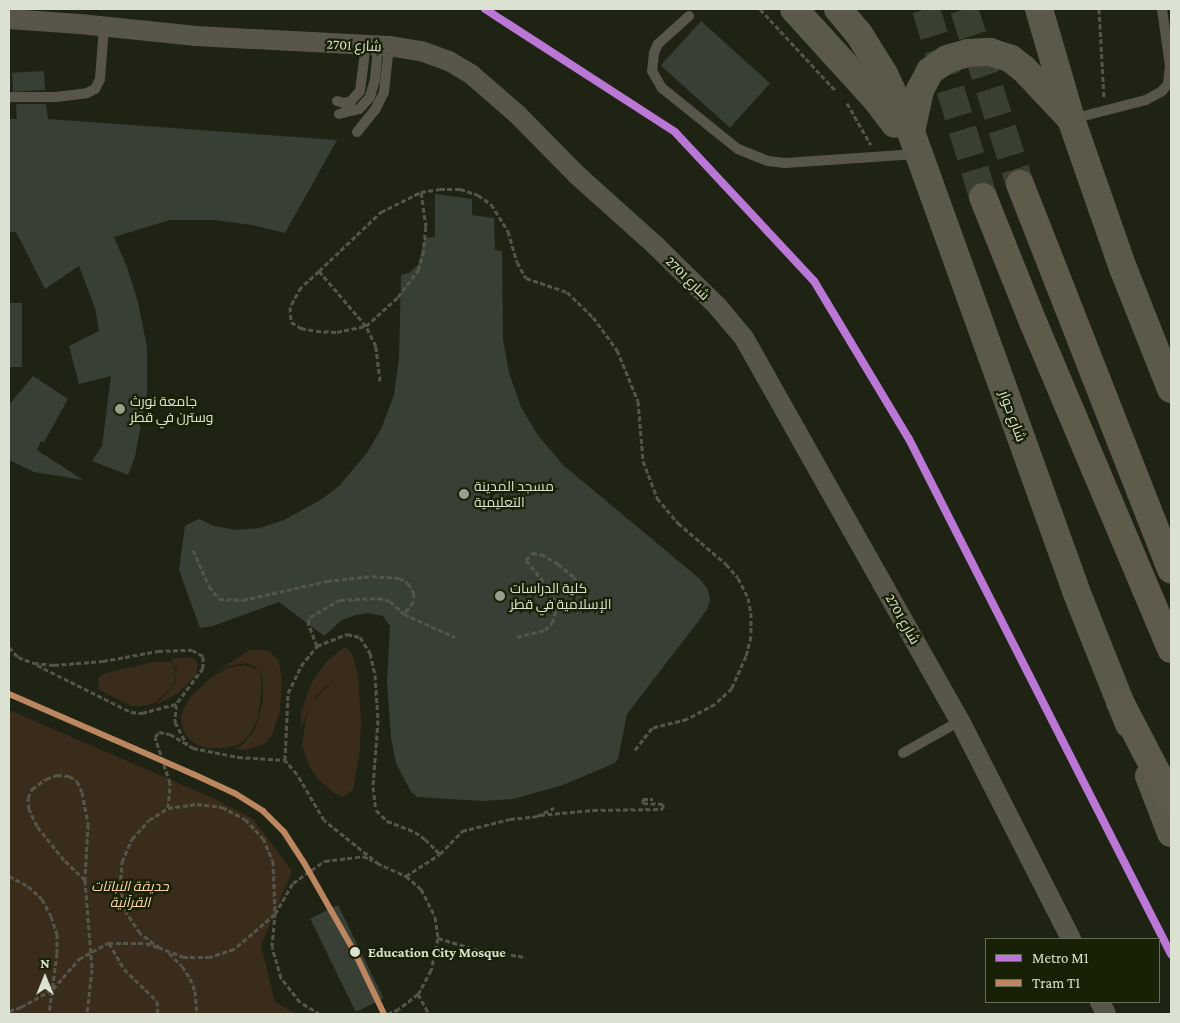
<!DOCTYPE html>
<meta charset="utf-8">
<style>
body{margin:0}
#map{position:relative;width:1180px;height:1023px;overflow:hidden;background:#1e2314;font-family:"Crimson Pro",Cairo,serif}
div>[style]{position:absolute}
.green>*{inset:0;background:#3a2c1a}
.building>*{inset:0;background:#383f34;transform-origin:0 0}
.highway-tunnel>*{height:28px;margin-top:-14px;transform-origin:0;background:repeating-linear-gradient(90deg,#3a4030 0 28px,transparent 0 42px)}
.path>*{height:3px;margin-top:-1.5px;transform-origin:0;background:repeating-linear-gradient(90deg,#55554a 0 5px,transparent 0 7.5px)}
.lane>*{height:10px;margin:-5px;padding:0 5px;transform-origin:5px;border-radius:5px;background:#58564b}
.street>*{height:20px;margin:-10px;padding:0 10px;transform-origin:10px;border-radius:10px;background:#58564b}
.secondary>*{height:28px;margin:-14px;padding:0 14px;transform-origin:14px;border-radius:14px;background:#5a594a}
.highway>*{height:28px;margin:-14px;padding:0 14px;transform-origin:14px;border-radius:14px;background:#5e5b4a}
.tram-1>*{height:6px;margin:-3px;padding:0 3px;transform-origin:3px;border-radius:3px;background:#bb8660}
.metro-1>*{height:8px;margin:-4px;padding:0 4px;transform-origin:4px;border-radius:4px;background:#ba77d6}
.dots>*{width:14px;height:14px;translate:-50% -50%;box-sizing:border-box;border:2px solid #182005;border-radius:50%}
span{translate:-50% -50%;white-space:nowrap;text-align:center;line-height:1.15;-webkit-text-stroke:4.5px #182005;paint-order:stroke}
.street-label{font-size:14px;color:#dbe2d1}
.poi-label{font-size:14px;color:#dbe2d1}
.left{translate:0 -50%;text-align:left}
.park-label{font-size:14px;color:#fed4a8;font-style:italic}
.stop-label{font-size:14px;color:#dbe2d1;font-weight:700}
.frame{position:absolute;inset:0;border:10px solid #dbe2d1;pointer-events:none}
.legend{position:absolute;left:985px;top:938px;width:175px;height:65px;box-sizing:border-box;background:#182005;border:1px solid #666e57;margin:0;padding:6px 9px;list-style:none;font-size:15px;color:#dbe2d1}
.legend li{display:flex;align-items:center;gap:10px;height:25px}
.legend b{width:25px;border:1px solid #666e57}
.north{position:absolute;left:20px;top:953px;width:50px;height:50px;-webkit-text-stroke:4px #182005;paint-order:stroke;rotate:0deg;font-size:14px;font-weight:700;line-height:20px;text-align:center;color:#dbe2d1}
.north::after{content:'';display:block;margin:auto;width:18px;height:22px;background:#dbe2d1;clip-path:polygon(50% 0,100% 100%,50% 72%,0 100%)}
</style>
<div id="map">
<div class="green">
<i style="clip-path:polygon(343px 648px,347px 648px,352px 654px,358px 675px,361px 720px,360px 750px,353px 790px,343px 797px,334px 793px,318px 779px,309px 766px,302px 744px,306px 718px,314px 701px,334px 679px,317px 695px,301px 726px,301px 713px,311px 684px,326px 662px)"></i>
<i style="clip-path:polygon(250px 650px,265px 650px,271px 653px,279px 661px,282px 682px,280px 711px,272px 736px,264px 744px,246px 750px,233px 749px,242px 745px,255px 730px,263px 702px,263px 678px,256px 667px,248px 663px,228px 666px,214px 673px)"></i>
<i style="clip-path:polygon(188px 657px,195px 659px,198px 664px,196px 675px,178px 693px,156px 705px,175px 684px,177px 668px,170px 659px)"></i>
<i style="clip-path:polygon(158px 661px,171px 662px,174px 665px,176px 675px,172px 687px,155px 703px,142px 706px,132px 706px,99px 690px,98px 678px,105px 673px)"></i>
<i style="clip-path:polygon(243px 665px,257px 669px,261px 677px,262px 685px,258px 718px,250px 734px,240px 744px,226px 748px,207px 748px,195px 744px,187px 737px,182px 727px,181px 717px,184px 708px,191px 696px,213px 676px,228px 668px)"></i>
<i style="clip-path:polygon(9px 710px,215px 799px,253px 819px,292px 871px,261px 945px,275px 1002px,296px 1014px,9px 1014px)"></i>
</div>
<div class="building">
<i style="left:701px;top:21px;width:93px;height:60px;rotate:42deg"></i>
<i style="left:44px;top:71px;width:19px;height:32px;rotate:87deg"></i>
<i style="clip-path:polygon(16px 104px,46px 104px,48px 119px,337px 140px,285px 233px,252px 225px,214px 220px,170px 220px,114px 237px,127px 267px,138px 302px,147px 347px,147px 393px,135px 457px,128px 475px,92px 461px,102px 446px,111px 376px,79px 384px,69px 346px,99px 331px,95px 308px,79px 266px,45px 289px,16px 232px,9px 232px,9px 119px,17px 119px)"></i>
<i style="clip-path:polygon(435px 194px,472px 199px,472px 215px,494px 218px,495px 250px,502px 251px,503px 339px,509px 373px,521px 407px,537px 434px,563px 465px,700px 579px,708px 590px,710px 600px,707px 610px,627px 714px,618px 759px,615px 763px,563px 785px,513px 799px,483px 801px,417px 797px,411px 792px,396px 763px,391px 738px,387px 682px,390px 626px,383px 616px,368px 613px,356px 615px,342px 620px,324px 636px,279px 602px,213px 626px,200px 628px,179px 570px,185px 526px,192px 522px,199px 519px,214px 526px,236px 530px,260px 528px,284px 520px,322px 499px,339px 486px,367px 453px,381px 429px,394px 395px,399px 358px,401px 275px,409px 273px,418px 265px,425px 238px,435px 237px)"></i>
<i style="left:9px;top:303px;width:13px;height:64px"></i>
<i style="clip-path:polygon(33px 376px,68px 399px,44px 442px,41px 441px,37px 450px,83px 480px,34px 472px,9px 460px,9px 405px)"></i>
<i style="left:338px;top:905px;width:104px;height:31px;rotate:64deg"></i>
</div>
<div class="highway-tunnel">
<i style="left:926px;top:9px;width:196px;rotate:73.1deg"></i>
<i style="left:964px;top:9px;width:184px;rotate:72.3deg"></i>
</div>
<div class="path">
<i style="left:760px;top:9px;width:112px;rotate:47.2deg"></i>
<i style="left:1099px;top:9px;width:89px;rotate:86.8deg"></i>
<i style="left:847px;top:103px;width:48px;rotate:60.3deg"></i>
<i style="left:319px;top:271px;width:24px;rotate:138deg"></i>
<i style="left:301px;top:287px;width:23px;rotate:119deg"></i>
<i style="left:290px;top:307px;width:15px;rotate:86deg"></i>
<i style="left:291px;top:322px;width:12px;rotate:31deg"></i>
<i style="left:301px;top:328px;width:15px;rotate:11deg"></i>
<i style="left:316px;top:331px;width:21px;rotate:3deg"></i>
<i style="left:337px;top:332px;width:30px;rotate:-12deg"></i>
<i style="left:366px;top:326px;width:43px;rotate:-42.2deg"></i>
<i style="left:398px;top:297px;width:34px;rotate:-53deg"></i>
<i style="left:418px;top:270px;width:17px;rotate:-73deg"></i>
<i style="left:423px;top:254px;width:27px;rotate:-84deg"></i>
<i style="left:426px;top:227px;width:35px;rotate:-98deg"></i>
<i style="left:380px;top:381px;width:35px;rotate:-97deg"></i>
<i style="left:376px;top:346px;width:22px;rotate:-117deg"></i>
<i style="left:366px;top:326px;width:72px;rotate:-130.5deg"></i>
<i style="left:319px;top:271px;width:86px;rotate:-43.6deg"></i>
<i style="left:381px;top:212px;width:45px;rotate:-26.6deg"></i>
<i style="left:421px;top:192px;width:19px;rotate:-9deg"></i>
<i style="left:440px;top:189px;width:20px"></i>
<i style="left:460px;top:189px;width:19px;rotate:18deg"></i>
<i style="left:478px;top:195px;width:16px;rotate:35deg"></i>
<i style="left:491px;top:204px;width:32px;rotate:58deg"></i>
<i style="left:508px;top:231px;width:32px;rotate:74deg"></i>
<i style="left:517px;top:262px;width:18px;rotate:61deg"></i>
<i style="left:526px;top:278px;width:43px;rotate:18.9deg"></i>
<i style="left:567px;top:292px;width:36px;rotate:44deg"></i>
<i style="left:593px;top:317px;width:41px;rotate:54deg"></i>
<i style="left:617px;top:350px;width:55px;rotate:67.6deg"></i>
<i style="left:638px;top:401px;width:60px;rotate:85.2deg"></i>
<i style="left:643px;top:461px;width:40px;rotate:69deg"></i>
<i style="left:657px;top:498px;width:33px;rotate:50deg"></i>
<i style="left:678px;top:523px;width:63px;rotate:40.5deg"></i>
<i style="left:726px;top:564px;width:18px;rotate:49deg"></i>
<i style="left:738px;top:578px;width:22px;rotate:63deg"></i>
<i style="left:748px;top:598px;width:15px;rotate:79deg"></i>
<i style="left:751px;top:613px;width:23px;rotate:90deg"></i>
<i style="left:751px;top:636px;width:21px;rotate:104deg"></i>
<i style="left:746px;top:656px;width:35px;rotate:114deg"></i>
<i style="left:732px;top:688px;width:23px;rotate:137deg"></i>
<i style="left:715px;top:704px;width:32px;rotate:152deg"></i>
<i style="left:687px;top:719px;width:36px;rotate:166deg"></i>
<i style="left:652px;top:728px;width:28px;rotate:128deg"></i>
<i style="left:193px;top:550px;width:39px;rotate:66deg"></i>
<i style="left:209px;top:586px;width:16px;rotate:52deg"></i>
<i style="left:219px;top:599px;width:24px;rotate:2deg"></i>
<i style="left:243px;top:600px;width:86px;rotate:-12.7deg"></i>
<i style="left:327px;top:581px;width:45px;rotate:-6.3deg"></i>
<i style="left:372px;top:576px;width:27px;rotate:4deg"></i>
<i style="left:399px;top:578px;width:10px;rotate:29deg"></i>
<i style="left:408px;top:583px;width:12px;rotate:59deg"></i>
<i style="left:414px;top:593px;width:9px;rotate:96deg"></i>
<i style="left:413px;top:602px;width:15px;rotate:127deg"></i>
<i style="left:517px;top:637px;width:29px;rotate:-14deg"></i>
<i style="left:545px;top:630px;width:10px;rotate:-45deg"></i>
<i style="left:552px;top:623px;width:14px;rotate:-73deg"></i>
<i style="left:556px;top:610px;width:17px;rotate:-100deg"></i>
<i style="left:553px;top:593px;width:43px;rotate:-129.3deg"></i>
<i style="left:526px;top:560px;width:9px;rotate:-49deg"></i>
<i style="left:532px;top:553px;width:9px;rotate:6deg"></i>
<i style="left:541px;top:554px;width:20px;rotate:30deg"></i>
<i style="left:558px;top:564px;width:21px;rotate:39deg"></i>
<i style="left:574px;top:577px;width:13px;rotate:67deg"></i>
<i style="left:317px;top:646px;width:32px;rotate:-22deg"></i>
<i style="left:347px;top:634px;width:13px;rotate:13deg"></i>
<i style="left:360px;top:637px;width:19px;rotate:58deg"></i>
<i style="left:370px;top:653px;width:23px;rotate:77deg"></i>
<i style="left:375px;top:675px;width:45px;rotate:86.2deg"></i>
<i style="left:378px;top:720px;width:67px;rotate:94.3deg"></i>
<i style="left:373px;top:787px;width:23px;rotate:83deg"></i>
<i style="left:376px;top:810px;width:16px;rotate:45deg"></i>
<i style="left:387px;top:821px;width:30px;rotate:21deg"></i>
<i style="left:415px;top:832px;width:12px;rotate:35deg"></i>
<i style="left:425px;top:839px;width:21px;rotate:45deg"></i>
<i style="left:9px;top:647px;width:13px;rotate:48deg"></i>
<i style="left:18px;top:657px;width:17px;rotate:21deg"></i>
<i style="left:34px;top:663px;width:20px;rotate:6deg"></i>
<i style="left:54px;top:665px;width:49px;rotate:-4.7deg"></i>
<i style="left:103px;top:661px;width:56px;rotate:-10.3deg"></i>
<i style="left:158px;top:651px;width:34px;rotate:-2deg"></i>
<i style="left:192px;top:650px;width:13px;rotate:29deg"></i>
<i style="left:203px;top:656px;width:12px;rotate:90deg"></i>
<i style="left:203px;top:668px;width:45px;rotate:126.9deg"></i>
<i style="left:176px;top:704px;width:18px;rotate:93deg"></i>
<i style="left:175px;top:722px;width:26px;rotate:62deg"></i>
<i style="left:37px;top:665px;width:105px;rotate:26.6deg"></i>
<i style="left:131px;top:712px;width:11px;rotate:5deg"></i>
<i style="left:142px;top:713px;width:35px;rotate:-15deg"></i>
<i style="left:197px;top:804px;width:25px;rotate:7deg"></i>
<i style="left:222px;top:807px;width:26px;rotate:28deg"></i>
<i style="left:245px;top:819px;width:26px;rotate:47deg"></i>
<i style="left:263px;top:838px;width:25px;rotate:67deg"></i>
<i style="left:273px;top:861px;width:53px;rotate:87.8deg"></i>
<i style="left:275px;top:914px;width:54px;rotate:139.5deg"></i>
<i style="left:234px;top:949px;width:25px;rotate:162deg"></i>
<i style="left:210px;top:957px;width:26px;rotate:180deg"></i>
<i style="left:184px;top:957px;width:26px;rotate:-159deg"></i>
<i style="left:160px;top:948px;width:25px;rotate:-143deg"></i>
<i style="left:140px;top:933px;width:25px;rotate:-124deg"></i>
<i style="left:126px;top:912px;width:26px;rotate:-103deg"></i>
<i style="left:120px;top:887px;width:25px;rotate:-85deg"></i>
<i style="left:122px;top:862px;width:25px;rotate:-67deg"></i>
<i style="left:132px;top:839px;width:25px;rotate:-48deg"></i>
<i style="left:149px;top:820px;width:22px;rotate:-32deg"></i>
<i style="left:168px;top:808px;width:29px;rotate:-8deg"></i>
<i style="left:168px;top:808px;width:25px;rotate:-85deg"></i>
<i style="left:170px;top:783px;width:48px;rotate:-108.1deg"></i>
<i style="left:155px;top:737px;width:6px;rotate:-51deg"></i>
<i style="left:159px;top:732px;width:11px;rotate:10deg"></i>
<i style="left:170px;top:734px;width:27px;rotate:31deg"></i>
<i style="left:193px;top:748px;width:46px;rotate:11.3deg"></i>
<i style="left:238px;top:757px;width:47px;rotate:3.7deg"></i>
<i style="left:540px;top:815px;width:53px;rotate:-5.4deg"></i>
<i style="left:593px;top:810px;width:70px;rotate:-0.8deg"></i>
<i style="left:663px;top:809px;width:5px;rotate:-90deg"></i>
<i style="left:663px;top:804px;width:20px;rotate:-177deg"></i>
<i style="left:643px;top:803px;width:4px;rotate:-90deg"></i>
<i style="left:643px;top:799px;width:10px"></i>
<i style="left:377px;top:863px;width:32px;rotate:24deg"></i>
<i style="left:406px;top:876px;width:20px;rotate:41deg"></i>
<i style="left:421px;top:889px;width:31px;rotate:63deg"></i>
<i style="left:435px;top:917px;width:21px;rotate:82deg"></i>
<i style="left:438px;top:938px;width:33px;rotate:102deg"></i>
<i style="left:431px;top:970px;width:27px;rotate:118deg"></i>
<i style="left:418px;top:994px;width:24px;rotate:142deg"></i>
<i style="left:399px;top:1009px;width:13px;rotate:157deg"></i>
<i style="left:379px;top:864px;width:70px;rotate:-141.3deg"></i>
<i style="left:324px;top:820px;width:53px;rotate:-120.4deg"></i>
<i style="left:297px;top:774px;width:18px;rotate:-131deg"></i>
<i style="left:285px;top:760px;width:67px;rotate:-87.4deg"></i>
<i style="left:288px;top:693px;width:30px;rotate:-64deg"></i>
<i style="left:301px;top:666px;width:26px;rotate:-51deg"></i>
<i style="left:317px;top:646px;width:25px;rotate:-111deg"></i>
<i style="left:308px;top:623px;width:6px;rotate:-72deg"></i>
<i style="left:310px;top:617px;width:34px;rotate:-30deg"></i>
<i style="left:340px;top:600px;width:38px;rotate:-3deg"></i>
<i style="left:378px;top:598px;width:12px;rotate:14deg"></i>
<i style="left:390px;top:601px;width:19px;rotate:43deg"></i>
<i style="left:404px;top:614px;width:56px;rotate:24.3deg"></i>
<i style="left:9px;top:876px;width:21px;rotate:28deg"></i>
<i style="left:28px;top:886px;width:19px;rotate:43deg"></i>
<i style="left:42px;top:899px;width:19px;rotate:62deg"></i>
<i style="left:51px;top:916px;width:19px;rotate:72deg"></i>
<i style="left:57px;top:934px;width:19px;rotate:90deg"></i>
<i style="left:57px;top:953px;width:62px;rotate:97.5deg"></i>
<i style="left:406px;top:876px;width:40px;rotate:-32.9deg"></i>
<i style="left:440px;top:854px;width:32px;rotate:-46deg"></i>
<i style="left:462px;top:831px;width:49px;rotate:-14deg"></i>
<i style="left:510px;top:819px;width:27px;rotate:-6deg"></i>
<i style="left:537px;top:816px;width:19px;rotate:-25deg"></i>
<i style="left:85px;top:880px;width:29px;rotate:-136deg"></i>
<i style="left:64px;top:860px;width:43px;rotate:-128.5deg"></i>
<i style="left:37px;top:826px;width:19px;rotate:-115deg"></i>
<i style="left:29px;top:809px;width:11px;rotate:-95deg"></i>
<i style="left:28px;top:798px;width:10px;rotate:-66deg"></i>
<i style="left:32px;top:789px;width:17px;rotate:-36deg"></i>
<i style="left:46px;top:779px;width:12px;rotate:-20deg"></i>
<i style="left:57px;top:775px;width:12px;rotate:5deg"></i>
<i style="left:69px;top:776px;width:9px;rotate:32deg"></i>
<i style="left:77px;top:781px;width:12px;rotate:66deg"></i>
<i style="left:82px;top:792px;width:33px;rotate:79deg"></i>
<i style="left:88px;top:824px;width:56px;rotate:93.1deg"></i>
<i style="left:85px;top:880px;width:89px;rotate:85.5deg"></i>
<i style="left:92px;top:969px;width:45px;rotate:96.3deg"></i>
<i style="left:438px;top:938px;width:45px;rotate:16.8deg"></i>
<i style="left:481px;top:951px;width:45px;rotate:7.6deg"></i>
<i style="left:109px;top:943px;width:30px;rotate:60deg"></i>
<i style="left:124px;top:969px;width:46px;rotate:44.1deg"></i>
<i style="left:157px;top:1001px;width:13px;rotate:86deg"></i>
<i style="left:169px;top:953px;width:18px;rotate:45deg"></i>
<i style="left:182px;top:966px;width:14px;rotate:56deg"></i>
<i style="left:190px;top:978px;width:14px;rotate:69deg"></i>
<i style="left:195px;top:991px;width:23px;rotate:85deg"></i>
<i style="left:418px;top:994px;width:23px;rotate:61deg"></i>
<i style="left:9px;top:1011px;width:13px;rotate:-18deg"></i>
<i style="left:21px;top:1007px;width:37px;rotate:-29deg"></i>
<i style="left:53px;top:989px;width:40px;rotate:-49deg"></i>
<i style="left:79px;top:959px;width:33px;rotate:-29deg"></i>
<i style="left:108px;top:943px;width:38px"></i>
<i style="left:146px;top:943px;width:12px;rotate:20deg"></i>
<i style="left:320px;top:1014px;width:23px;rotate:-149deg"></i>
<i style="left:300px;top:1002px;width:31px;rotate:-128deg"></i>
<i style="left:281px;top:978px;width:32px;rotate:-106deg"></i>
<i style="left:272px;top:947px;width:33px;rotate:-85deg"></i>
<i style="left:275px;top:914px;width:36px;rotate:-60deg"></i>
<i style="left:293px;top:883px;width:39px;rotate:-35deg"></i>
<i style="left:325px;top:861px;width:38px;rotate:-7deg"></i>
<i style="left:363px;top:856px;width:10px;rotate:24deg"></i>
</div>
<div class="lane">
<i style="left:689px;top:16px;width:42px;rotate:137.9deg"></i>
<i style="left:658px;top:44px;width:10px;rotate:114deg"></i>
<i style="left:654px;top:53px;width:18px;rotate:96deg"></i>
<i style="left:652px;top:71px;width:20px;rotate:60deg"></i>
<i style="left:662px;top:88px;width:97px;rotate:38.8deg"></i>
<i style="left:738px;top:149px;width:32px;rotate:22deg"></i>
<i style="left:768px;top:161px;width:17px;rotate:7deg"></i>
<i style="left:785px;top:163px;width:132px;rotate:-3.9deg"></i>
<i style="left:9px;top:97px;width:47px"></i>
<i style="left:56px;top:97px;width:31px;rotate:-7deg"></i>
<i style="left:87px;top:93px;width:9px;rotate:-27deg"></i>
<i style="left:95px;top:89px;width:11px;rotate:-63deg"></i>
<i style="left:100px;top:79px;width:52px;rotate:-85.6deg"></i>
<i style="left:337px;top:101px;width:7px;rotate:16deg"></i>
<i style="left:344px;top:103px;width:7px;rotate:-16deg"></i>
<i style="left:351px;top:101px;width:13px;rotate:-48deg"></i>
<i style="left:360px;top:91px;width:46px;rotate:-82.6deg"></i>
<i style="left:339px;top:114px;width:21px;rotate:-14deg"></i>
<i style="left:359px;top:109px;width:16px;rotate:-47deg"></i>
<i style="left:370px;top:97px;width:18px;rotate:-74deg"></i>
<i style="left:375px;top:80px;width:34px;rotate:-85deg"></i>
<i style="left:1072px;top:119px;width:76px;rotate:-14.4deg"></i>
<i style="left:1146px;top:100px;width:18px;rotate:-29deg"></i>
<i style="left:1162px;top:91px;width:9px;rotate:-49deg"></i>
<i style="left:1168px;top:84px;width:18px;rotate:-84deg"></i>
<i style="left:1170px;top:66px;width:58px;rotate:-98deg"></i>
<i style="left:357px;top:132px;width:28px;rotate:-51deg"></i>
<i style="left:375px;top:110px;width:20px;rotate:-63deg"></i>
<i style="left:384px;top:92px;width:46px;rotate:-83.8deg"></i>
<i style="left:903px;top:753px;width:65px;rotate:-29.3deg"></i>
</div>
<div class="street">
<i style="left:9px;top:19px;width:71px;rotate:4deg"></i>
<i style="left:80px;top:24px;width:117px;rotate:5.9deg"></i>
<i style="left:196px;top:36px;width:193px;rotate:3deg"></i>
<i style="left:389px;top:46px;width:32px;rotate:9deg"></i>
<i style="left:421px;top:51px;width:30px;rotate:20deg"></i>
<i style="left:449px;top:61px;width:27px;rotate:31deg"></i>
<i style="left:472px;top:75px;width:60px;rotate:40.9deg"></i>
<i style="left:517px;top:114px;width:86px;rotate:45.5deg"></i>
<i style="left:577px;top:175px;width:105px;rotate:41.9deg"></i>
<i style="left:655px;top:245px;width:88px;rotate:44.5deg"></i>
<i style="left:718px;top:307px;width:40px;rotate:50deg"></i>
<i style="left:744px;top:338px;width:440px;rotate:60.6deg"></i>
<i style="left:960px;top:721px;width:245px;rotate:63deg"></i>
<i style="left:1100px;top:1002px;width:13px;rotate:63deg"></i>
</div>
<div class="secondary">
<i style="left:794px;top:9px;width:122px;rotate:47.7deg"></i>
<i style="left:876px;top:99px;width:31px;rotate:53deg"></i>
<i style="left:838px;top:9px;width:33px;rotate:50deg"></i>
<i style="left:859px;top:34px;width:47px;rotate:58deg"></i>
<i style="left:884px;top:74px;width:64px;rotate:65deg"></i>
<i style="left:911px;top:132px;width:488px;rotate:70.2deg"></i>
<i style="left:1076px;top:591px;width:143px;rotate:68.3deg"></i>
<i style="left:1039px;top:9px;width:115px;rotate:73.8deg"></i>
<i style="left:1071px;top:119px;width:158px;rotate:70.8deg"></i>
<i style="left:1123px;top:268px;width:130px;rotate:68.4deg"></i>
<i style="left:911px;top:132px;width:43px;rotate:-77.9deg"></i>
<i style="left:920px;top:90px;width:21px;rotate:-62deg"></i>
<i style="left:930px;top:71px;width:21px;rotate:-35deg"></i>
<i style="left:947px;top:59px;width:22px;rotate:-16deg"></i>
<i style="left:968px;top:53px;width:22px;rotate:-3deg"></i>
<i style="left:990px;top:52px;width:22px;rotate:18deg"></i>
<i style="left:1011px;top:59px;width:16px;rotate:38deg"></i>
<i style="left:1024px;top:69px;width:67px;rotate:46.8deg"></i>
<i style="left:1149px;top:776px;width:61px;rotate:68.9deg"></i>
</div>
<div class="highway">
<i style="left:1020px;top:184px;width:414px;rotate:68.6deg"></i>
<i style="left:983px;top:197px;width:135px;rotate:68.2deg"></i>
<i style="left:1033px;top:322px;width:355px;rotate:67.1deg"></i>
<i style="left:1120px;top:702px;width:110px;rotate:62.5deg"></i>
</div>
<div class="tram-1">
<i style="left:9px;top:694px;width:201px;rotate:23.5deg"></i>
<i style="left:193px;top:774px;width:47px;rotate:24.9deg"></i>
<i style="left:236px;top:794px;width:32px;rotate:32deg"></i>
<i style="left:263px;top:811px;width:30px;rotate:45deg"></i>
<i style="left:284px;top:832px;width:35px;rotate:57deg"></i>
<i style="left:303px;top:861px;width:103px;rotate:60.5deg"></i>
<i style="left:354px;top:951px;width:70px;rotate:64.5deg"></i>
</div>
<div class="metro-1">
<i style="left:485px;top:9px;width:226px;rotate:32.9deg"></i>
<i style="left:675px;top:132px;width:204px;rotate:47deg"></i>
<i style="left:814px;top:281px;width:184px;rotate:59deg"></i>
<i style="left:909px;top:439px;width:578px;rotate:63.04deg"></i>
</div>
<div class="dots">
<i style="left:120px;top:409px;background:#999f8f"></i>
<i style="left:464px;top:494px;background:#999f8f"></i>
<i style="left:500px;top:596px;background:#999f8f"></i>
<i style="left:355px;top:952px;background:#dbe2d1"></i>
</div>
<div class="street-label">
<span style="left:354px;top:45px;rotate:3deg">شارع 2701</span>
<span style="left:688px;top:278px;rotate:45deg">شارع 2701</span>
<span style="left:1013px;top:416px;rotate:70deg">شارع حوار</span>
<span style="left:903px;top:619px;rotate:61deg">شارع 2701</span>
</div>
<div class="poi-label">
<span class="left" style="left:130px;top:409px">جامعة نورث<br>وسترن في قطر</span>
<span class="left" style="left:474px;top:494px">مسجد المدينة<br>التعليمية</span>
<span class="left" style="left:510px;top:596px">كلية الدراسات<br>الإسلامية في قطر</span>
</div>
<div class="park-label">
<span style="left:130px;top:894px">حديقة النباتات<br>القرآنية</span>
</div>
<div class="stop-label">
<span class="left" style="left:368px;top:952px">Education City Mosque</span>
</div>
<div class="frame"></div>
<ul class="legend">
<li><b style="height:6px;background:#ba77d6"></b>Metro M1</li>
<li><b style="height:6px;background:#bb8660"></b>Tram T1</li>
</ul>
<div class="north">N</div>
</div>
